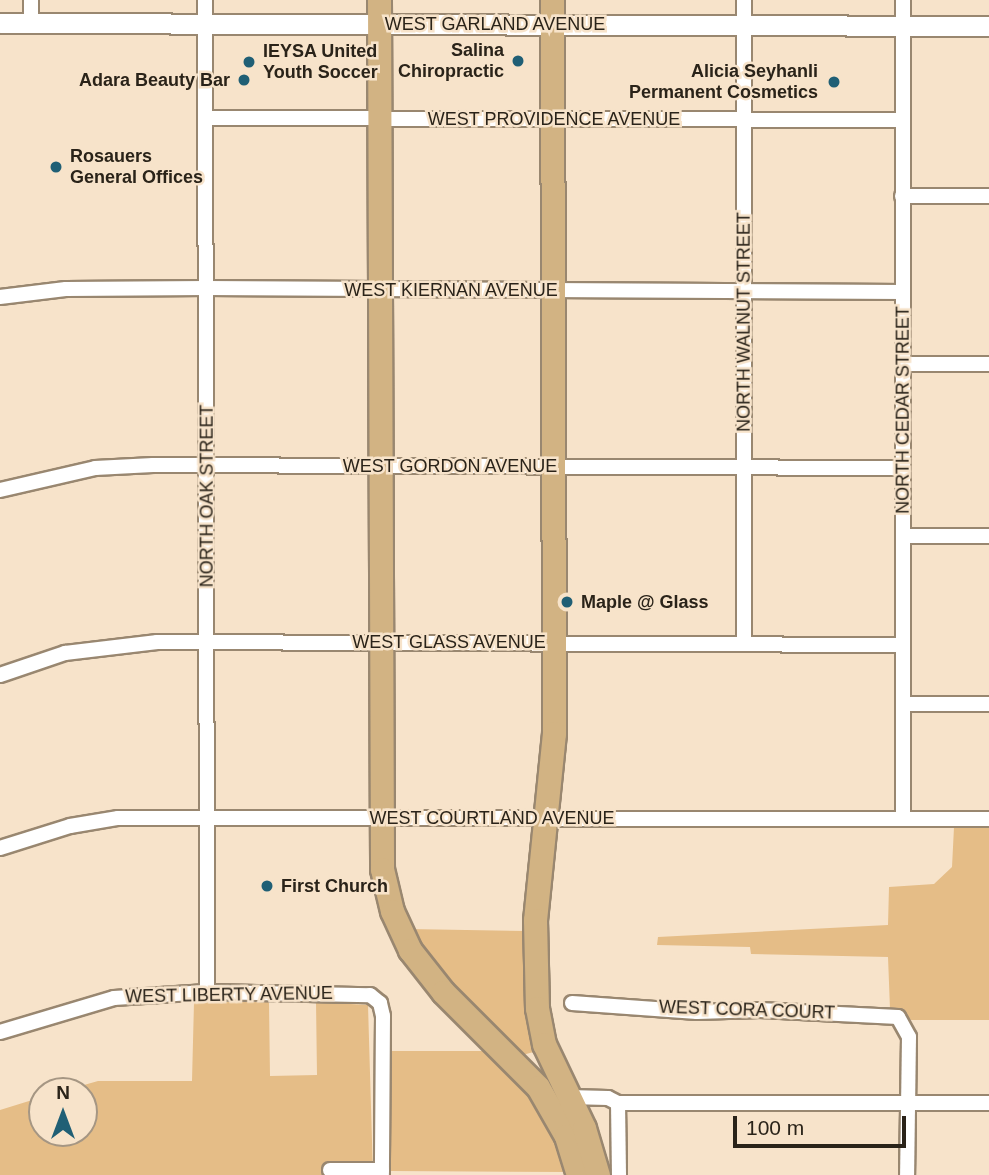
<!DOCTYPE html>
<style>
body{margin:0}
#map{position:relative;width:989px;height:1175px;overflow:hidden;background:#f7e3ca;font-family:Helvetica,sans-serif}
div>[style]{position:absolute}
.green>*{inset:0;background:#e5bd87}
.roads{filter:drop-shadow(2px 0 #998770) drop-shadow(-2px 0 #998770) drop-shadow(0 2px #998770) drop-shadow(0 -2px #998770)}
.street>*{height:14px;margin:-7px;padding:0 7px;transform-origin:7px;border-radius:7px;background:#fff}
.secondary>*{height:19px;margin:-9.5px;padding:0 9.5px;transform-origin:9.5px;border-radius:9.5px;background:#fff}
.primary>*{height:23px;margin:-11.5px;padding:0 11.5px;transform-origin:11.5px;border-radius:11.5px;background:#d2b383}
.dots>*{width:19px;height:19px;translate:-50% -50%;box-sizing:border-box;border:4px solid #f7e3ca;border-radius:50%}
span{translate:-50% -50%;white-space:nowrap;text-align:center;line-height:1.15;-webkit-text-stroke:5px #f7e3ca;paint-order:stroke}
.street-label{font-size:18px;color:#2a2319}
.poi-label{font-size:18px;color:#2a2319;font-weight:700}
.right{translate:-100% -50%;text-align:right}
.left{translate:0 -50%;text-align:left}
.north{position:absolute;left:28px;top:1077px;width:70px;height:70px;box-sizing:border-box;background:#f7e3ca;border:2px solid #a59683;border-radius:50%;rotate:0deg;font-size:19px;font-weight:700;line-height:28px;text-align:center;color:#2a2319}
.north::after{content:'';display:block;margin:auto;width:24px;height:32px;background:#205f75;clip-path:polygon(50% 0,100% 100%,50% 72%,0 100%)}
.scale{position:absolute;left:733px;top:1116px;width:173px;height:32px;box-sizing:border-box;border:4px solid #2a2319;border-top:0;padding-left:9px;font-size:21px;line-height:24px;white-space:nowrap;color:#2a2319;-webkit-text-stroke:5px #f7e3ca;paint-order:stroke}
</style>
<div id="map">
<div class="green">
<i style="clip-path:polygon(954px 827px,989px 827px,989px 1020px,911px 1020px,890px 1009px,888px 957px,751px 954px,750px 947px,657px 945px,658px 937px,888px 925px,889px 887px,934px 884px,952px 867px)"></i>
<i style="clip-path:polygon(407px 929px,525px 931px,525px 1003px,537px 1051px,519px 1056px,446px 986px)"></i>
<i style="clip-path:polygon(194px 1002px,269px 1002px,270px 1076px,317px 1075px,316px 1002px,368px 1005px,373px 1175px,0 1175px,0 1110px,42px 1097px,42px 1133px,84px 1133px,84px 1091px,63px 1091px,98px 1081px,192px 1081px)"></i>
<i style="clip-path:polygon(389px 1051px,493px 1051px,528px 1090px,554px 1133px,568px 1172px,389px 1171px)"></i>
</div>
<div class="roads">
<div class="street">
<i style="left:31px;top:0;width:23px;rotate:90deg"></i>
<i style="left:205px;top:0;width:992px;rotate:89.88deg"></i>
<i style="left:744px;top:0;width:643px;rotate:90deg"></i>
<i style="left:903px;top:0;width:819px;rotate:90deg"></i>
<i style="left:205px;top:118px;width:697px;rotate:0.16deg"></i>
<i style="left:902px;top:196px;width:87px"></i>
<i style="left:0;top:297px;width:66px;rotate:-6.9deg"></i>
<i style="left:66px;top:289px;width:140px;rotate:-0.4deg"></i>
<i style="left:206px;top:288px;width:697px;rotate:0.33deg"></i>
<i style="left:903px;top:364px;width:86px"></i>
<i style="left:0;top:490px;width:98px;rotate:-13deg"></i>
<i style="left:95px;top:468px;width:58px;rotate:-3deg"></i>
<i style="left:153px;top:465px;width:750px;rotate:0.23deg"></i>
<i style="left:903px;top:536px;width:86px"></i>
<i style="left:0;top:675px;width:69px;rotate:-18.7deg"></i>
<i style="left:65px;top:653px;width:93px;rotate:-6.8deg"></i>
<i style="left:157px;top:642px;width:746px;rotate:0.23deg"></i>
<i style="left:903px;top:704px;width:86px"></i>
<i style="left:0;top:848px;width:73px;rotate:-17.4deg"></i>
<i style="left:70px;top:826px;width:49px;rotate:-9.5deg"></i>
<i style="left:118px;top:818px;width:871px;rotate:0.07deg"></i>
<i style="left:572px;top:1003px;width:125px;rotate:4.1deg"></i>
<i style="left:697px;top:1012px;width:63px;rotate:-1.8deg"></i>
<i style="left:760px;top:1010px;width:138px;rotate:2.9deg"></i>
<i style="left:898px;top:1017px;width:23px;rotate:61deg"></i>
<i style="left:909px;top:1037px;width:138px;rotate:90.8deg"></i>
<i style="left:0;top:1032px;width:119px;rotate:-16.6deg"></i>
<i style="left:114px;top:998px;width:93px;rotate:-3.7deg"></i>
<i style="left:207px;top:992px;width:163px;rotate:1.1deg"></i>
<i style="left:370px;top:995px;width:13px;rotate:39deg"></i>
<i style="left:380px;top:1003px;width:13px;rotate:77deg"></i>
<i style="left:383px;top:1016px;width:159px;rotate:90.4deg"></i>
<i style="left:568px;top:1097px;width:40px;rotate:1.4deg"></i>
<i style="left:608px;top:1098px;width:11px;rotate:27deg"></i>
<i style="left:618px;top:1103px;width:371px"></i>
<i style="left:618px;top:1103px;width:72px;rotate:89.2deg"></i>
<i style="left:330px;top:1170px;width:52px"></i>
</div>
<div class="secondary">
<i style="left:0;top:23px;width:989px;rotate:0.17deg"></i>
</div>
<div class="primary">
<i style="left:379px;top:0;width:869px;rotate:89.8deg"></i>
<i style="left:382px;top:869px;width:43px;rotate:76.6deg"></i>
<i style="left:392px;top:911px;width:43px;rotate:65.2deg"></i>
<i style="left:410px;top:950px;width:53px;rotate:51.8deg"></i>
<i style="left:443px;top:992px;width:134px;rotate:45deg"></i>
<i style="left:538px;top:1087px;width:56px;rotate:60.3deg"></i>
<i style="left:566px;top:1136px;width:41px;rotate:72.9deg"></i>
<i style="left:552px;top:0;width:733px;rotate:89.84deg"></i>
<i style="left:554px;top:733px;width:188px;rotate:95.8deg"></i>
<i style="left:535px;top:920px;width:88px;rotate:88.7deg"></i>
<i style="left:537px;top:1008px;width:37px;rotate:79deg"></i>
<i style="left:544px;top:1044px;width:93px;rotate:64.5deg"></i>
<i style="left:584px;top:1128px;width:49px;rotate:73.4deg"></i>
</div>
</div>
<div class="dots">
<i style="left:518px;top:61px;background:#205f75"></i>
<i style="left:249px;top:62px;background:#205f75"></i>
<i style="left:244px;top:80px;background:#205f75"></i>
<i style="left:834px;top:82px;background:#205f75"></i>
<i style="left:56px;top:167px;background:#205f75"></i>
<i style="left:567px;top:602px;background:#205f75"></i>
<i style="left:267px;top:886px;background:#205f75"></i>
</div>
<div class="street-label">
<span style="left:495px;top:24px">WEST GARLAND AVENUE</span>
<span style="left:554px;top:119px">WEST PROVIDENCE AVENUE</span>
<span style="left:451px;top:290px">WEST KIERNAN AVENUE</span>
<span style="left:744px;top:322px;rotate:-90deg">NORTH WALNUT STREET</span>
<span style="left:903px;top:410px;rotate:-90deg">NORTH CEDAR STREET</span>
<span style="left:450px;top:466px">WEST GORDON AVENUE</span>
<span style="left:207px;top:496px;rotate:-90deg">NORTH OAK STREET</span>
<span style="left:449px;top:642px">WEST GLASS AVENUE</span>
<span style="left:492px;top:818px">WEST COURTLAND AVENUE</span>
<span style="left:229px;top:995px;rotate:-1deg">WEST LIBERTY AVENUE</span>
<span style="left:747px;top:1010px;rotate:2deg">WEST CORA COURT</span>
</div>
<div class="poi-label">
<span class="right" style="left:504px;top:61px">Salina<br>Chiropractic</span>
<span class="left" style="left:263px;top:62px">IEYSA United<br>Youth Soccer</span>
<span class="right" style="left:818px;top:82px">Alicia Seyhanli<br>Permanent Cosmetics</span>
<span class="right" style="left:230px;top:80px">Adara Beauty Bar</span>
<span class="left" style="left:70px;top:167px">Rosauers<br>General Offices</span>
<span class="left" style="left:581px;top:602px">Maple @ Glass</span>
<span class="left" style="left:281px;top:886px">First Church</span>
</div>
<div class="north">N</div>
<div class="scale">100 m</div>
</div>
